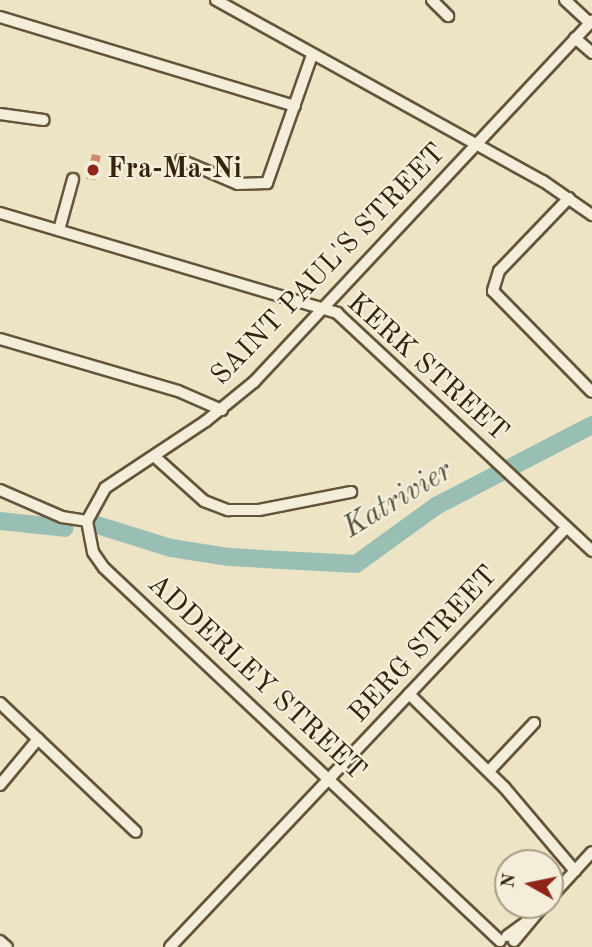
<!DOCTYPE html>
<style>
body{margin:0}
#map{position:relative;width:592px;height:947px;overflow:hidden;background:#ede4c6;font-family:"Old Standard TT",serif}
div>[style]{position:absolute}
.river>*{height:18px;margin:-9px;padding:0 9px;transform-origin:9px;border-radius:9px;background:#99bfb5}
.building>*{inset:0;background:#d0876f;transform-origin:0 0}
.roads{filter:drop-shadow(2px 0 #63543a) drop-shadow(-2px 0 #63543a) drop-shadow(0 2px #63543a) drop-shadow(0 -2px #63543a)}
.minor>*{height:10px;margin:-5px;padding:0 5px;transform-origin:5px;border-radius:5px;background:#f3edda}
.dots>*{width:19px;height:19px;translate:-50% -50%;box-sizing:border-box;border:4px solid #f3edda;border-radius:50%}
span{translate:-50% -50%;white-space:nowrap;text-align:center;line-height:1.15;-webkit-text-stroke:5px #f3edda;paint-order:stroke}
.poi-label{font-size:28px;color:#35240b;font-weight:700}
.left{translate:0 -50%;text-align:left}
.street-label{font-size:28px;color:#35240b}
.water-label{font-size:30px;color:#53523e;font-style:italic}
.north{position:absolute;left:494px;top:849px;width:70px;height:70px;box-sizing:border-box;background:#f3edda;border:2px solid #a79d87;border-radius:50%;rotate:279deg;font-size:19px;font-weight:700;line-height:28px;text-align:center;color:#35240b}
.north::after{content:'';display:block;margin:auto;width:24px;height:32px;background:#8f2418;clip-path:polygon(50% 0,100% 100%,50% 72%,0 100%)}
</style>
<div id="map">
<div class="river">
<i style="left:0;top:521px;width:65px;rotate:6.1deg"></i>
<i style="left:97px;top:525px;width:77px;rotate:17.3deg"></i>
<i style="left:171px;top:548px;width:59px;rotate:8.8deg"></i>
<i style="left:229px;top:557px;width:127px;rotate:3.2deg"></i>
<i style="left:356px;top:564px;width:99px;rotate:-35.9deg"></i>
<i style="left:436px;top:506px;width:176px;rotate:-27.4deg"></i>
</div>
<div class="building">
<i style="left:92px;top:154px;width:9px;height:25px;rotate:13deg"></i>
</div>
<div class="roads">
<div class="minor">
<i style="left:216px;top:0;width:374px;rotate:29deg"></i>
<i style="left:543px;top:181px;width:60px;rotate:34.8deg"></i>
<i style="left:432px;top:0;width:23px;rotate:45deg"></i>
<i style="left:565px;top:0;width:34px;rotate:43deg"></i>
<i style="left:0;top:17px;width:308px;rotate:16.8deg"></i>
<i style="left:575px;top:38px;width:23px;rotate:41deg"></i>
<i style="left:0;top:114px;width:44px;rotate:7.8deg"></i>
<i style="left:181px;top:160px;width:62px;rotate:22.8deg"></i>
<i style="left:238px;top:184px;width:29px;rotate:-2deg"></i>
<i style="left:267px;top:183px;width:136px;rotate:-70.6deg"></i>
<i style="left:569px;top:198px;width:101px;rotate:133.8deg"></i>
<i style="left:499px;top:271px;width:21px;rotate:107deg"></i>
<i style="left:493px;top:291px;width:141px;rotate:45.6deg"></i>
<i style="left:0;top:213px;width:352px;rotate:16.5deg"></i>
<i style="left:337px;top:313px;width:349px;rotate:43deg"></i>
<i style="left:59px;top:230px;width:53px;rotate:-74.6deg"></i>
<i style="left:0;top:339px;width:185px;rotate:16.3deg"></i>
<i style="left:178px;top:391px;width:48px;rotate:23.4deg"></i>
<i style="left:154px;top:456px;width:67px;rotate:42deg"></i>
<i style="left:204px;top:501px;width:26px;rotate:21deg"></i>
<i style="left:228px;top:510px;width:31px"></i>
<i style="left:259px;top:510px;width:94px;rotate:-11.1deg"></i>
<i style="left:0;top:490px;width:68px;rotate:23.5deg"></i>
<i style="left:62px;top:517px;width:25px;rotate:9deg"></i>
<i style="left:409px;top:694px;width:133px;rotate:44.4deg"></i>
<i style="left:504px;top:787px;width:110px;rotate:49.8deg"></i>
<i style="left:0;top:703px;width:187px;rotate:43.5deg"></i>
<i style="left:489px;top:771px;width:66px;rotate:-46.8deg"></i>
<i style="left:0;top:785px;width:60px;rotate:-50.4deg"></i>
<i style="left:550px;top:898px;width:62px;rotate:-47.6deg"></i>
<i style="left:507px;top:936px;width:22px;rotate:-36deg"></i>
<i style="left:0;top:941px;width:9px;rotate:41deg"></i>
<i style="left:500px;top:941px;width:544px;rotate:-136.71deg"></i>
<i style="left:104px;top:568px;width:19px;rotate:-125deg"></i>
<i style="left:93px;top:552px;width:32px;rotate:-101deg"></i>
<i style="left:87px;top:521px;width:38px;rotate:-61deg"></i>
<i style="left:105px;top:488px;width:121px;rotate:-33.6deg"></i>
<i style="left:206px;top:421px;width:62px;rotate:-39.1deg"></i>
<i style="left:254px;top:382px;width:495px;rotate:-46.9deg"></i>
<i style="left:514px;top:941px;width:47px;rotate:-50.2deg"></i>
<i style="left:170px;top:947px;width:577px;rotate:-46.62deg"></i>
</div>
</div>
<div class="dots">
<i style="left:93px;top:170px;background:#8f2418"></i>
</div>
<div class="poi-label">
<span class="left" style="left:107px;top:170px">Fra-Ma-Ni</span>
</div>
<div class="street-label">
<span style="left:329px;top:265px;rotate:-46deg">SAINT PAUL'S STREET</span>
<span style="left:427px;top:368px;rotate:42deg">KERK STREET</span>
<span style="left:424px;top:645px;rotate:-47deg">BERG STREET</span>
<span style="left:256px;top:678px;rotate:43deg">ADDERLEY STREET</span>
</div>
<div class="water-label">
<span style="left:398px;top:500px;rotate:-31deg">Katrivier</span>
</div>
<div class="north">N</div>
</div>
